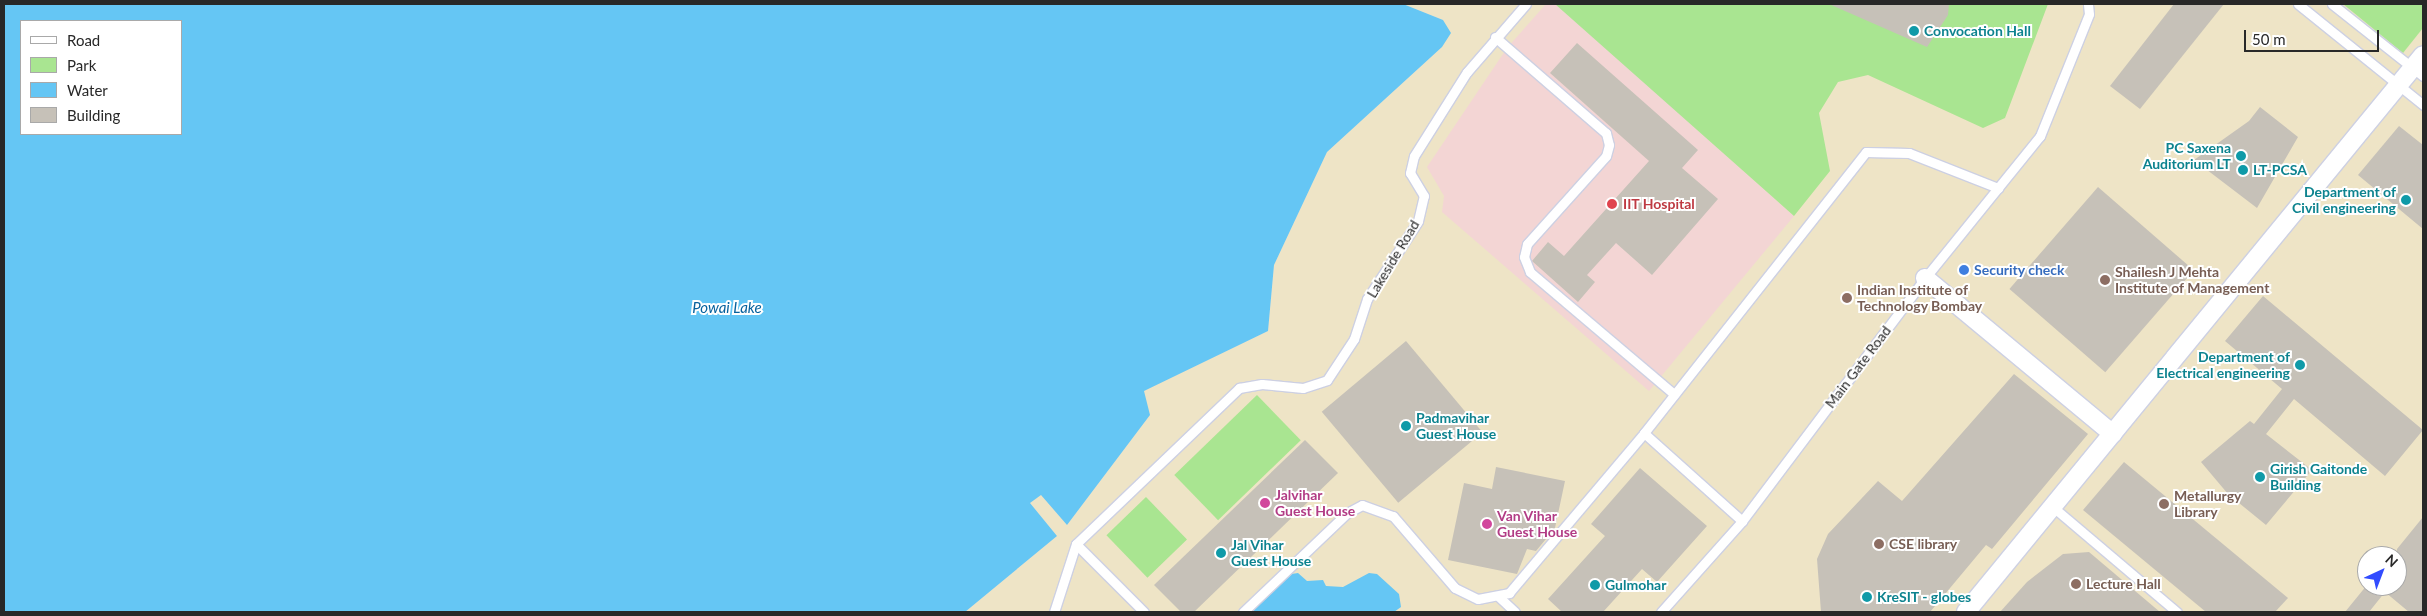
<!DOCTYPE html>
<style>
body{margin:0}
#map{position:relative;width:2427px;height:616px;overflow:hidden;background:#ebe4d8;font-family:Lato,sans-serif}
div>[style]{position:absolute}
.education>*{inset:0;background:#eee4c6}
.medical>*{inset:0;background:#f3d5d4}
.green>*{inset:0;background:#a9e591;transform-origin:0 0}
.water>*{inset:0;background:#65c6f4}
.building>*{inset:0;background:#c6c1b8;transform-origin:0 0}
.roads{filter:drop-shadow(1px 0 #cdd0e2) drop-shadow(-1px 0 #cdd0e2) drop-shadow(0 1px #cdd0e2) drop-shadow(0 -1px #cdd0e2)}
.lane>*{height:9px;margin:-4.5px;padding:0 4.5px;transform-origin:4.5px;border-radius:4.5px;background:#fff}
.street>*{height:18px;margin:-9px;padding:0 9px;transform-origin:9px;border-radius:9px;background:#fff}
.dots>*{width:14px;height:14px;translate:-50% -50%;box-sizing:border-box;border:2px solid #fff;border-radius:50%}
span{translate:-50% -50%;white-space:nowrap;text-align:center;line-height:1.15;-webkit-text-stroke:4px #fff;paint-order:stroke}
.culture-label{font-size:14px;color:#0d838f;font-weight:700}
.left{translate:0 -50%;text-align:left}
.right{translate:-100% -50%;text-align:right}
.health-label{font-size:14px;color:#be3a42;font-weight:700}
.street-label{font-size:14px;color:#282828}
.shop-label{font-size:14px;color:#366cbe;font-weight:700}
.education-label{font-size:14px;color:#785e54;font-weight:700}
.hotel-label{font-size:14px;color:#b23c85;font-weight:700}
.water-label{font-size:15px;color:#07619d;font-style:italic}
.frame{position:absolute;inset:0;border:5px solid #282828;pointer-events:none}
.legend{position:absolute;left:20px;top:20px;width:162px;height:115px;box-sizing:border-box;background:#fff;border:1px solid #a9a9a9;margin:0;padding:6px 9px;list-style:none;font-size:15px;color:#282828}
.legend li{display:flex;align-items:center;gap:10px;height:25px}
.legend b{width:25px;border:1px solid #a9a9a9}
.north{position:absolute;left:2357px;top:546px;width:50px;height:50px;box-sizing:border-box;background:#fff;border:1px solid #a9a9a9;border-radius:50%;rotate:43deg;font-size:14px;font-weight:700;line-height:20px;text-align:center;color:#282828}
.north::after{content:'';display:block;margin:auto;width:18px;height:22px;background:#324cff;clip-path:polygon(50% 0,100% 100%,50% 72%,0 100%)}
.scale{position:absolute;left:2244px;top:30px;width:135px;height:22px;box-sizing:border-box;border:2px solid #282828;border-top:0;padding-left:6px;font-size:15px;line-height:18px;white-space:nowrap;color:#282828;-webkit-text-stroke:4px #fff;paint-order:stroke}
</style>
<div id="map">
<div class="education">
<i style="clip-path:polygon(evenodd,1403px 4px,2423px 4px,2423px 612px,965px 612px,1057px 536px,1030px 503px,1041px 494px,1067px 525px,1150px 415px,1143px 391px,1268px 331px,1274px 265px,1327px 152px,1442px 47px,1443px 20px,1403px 4px,2367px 556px,2397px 556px,2397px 586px,2367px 586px,2367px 556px)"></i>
</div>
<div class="medical">
<i style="clip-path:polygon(1546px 4px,1555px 4px,1578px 23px,1794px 216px,1649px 391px,1442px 212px,1444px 196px,1427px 167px,1507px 48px)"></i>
</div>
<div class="green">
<i style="clip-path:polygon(1555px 4px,2048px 4px,2005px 118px,1983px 128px,1868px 75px,1838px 82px,1819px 113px,1830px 171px,1794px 216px)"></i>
<i style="clip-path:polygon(2343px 4px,2423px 4px,2423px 28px,2403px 53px)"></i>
<i style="left:1257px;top:395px;width:63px;height:115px;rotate:46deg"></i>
<i style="left:1146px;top:497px;width:59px;height:55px;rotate:46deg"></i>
</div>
<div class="water">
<i style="clip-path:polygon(evenodd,4px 4px,1403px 4px,1443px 20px,1451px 33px,1442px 47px,1327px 152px,1274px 265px,1268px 331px,1144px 391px,1150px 415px,1067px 525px,1041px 495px,1030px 503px,1057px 536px,965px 612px,4px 612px,4px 4px,21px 21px,181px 21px,181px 134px,21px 134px,21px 21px)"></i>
<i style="clip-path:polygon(1298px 573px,1307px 581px,1323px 580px,1326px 586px,1343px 587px,1369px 573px,1377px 574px,1399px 594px,1401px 607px,1394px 612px,1252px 612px,1285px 575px)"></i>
</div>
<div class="building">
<i style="clip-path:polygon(1829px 4px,1949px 4px,1948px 15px,1927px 47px)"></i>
<i style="clip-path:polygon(2174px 4px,2224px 4px,2140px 109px,2110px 86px)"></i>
<i style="clip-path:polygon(1577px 43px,1698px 150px,1682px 168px,1718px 199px,1652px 275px,1616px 243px,1587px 275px,1595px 282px,1578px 302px,1532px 261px,1548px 242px,1564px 256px,1649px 161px,1550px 73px)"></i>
<i style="clip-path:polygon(2260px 107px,2298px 137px,2257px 208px,2194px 160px,2249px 121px)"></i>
<i style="clip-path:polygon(2399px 126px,2423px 145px,2423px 229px,2358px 175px)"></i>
<i style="left:2098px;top:187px;width:127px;height:135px;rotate:41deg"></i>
<i style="clip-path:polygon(2263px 296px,2423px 430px,2385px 476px,2294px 399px,2266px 434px,2312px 470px,2266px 525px,2228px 494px,2201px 462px,2250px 421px,2254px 424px,2282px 389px,2225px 341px)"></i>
<i style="left:1406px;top:341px;width:119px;height:110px;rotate:50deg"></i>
<i style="clip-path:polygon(2014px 374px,2088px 434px,1992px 549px,1986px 545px,1930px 612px,1821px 612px,1817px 559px,1828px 534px,1878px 481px,1902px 501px)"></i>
<i style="clip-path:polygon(1305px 440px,1338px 473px,1194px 612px,1181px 612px,1154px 585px)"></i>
<i style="clip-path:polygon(2124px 462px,2288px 598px,2275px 612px,2206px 612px,2083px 510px)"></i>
<i style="clip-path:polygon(1496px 467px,1565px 481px,1555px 528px,1536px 551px,1527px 549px,1517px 574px,1448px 560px,1464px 483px,1492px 489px)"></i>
<i style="clip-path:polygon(1640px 468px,1707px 526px,1657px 582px,1642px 569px,1603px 612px,1562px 612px,1548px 599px,1605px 536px,1591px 524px)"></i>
<i style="clip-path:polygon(2423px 517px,2423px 612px,2409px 612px,2385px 592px,2369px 612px,2345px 612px,2367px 585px,2397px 586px,2397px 549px)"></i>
<i style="clip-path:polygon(2089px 552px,2160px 612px,2000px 612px,2027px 582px,2063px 554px)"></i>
</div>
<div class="roads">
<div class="lane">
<i style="left:2298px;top:4px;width:161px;rotate:38.9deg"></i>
<i style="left:2332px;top:4px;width:116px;rotate:38.4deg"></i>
<i style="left:1495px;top:37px;width:147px;rotate:40.9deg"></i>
<i style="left:1606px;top:133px;width:12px;rotate:76deg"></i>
<i style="left:1609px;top:145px;width:11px;rotate:105deg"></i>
<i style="left:1606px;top:156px;width:118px;rotate:131.9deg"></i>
<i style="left:1527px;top:244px;width:13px;rotate:103deg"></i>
<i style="left:1524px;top:257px;width:16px;rotate:68deg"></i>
<i style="left:1530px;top:272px;width:189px;rotate:40.3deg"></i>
<i style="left:1644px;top:433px;width:132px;rotate:41.9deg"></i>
<i style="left:2053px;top:507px;width:162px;rotate:40.3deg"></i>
<i style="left:1076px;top:544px;width:96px;rotate:45deg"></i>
<i style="left:1498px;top:596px;width:23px;rotate:43deg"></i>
<i style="left:1054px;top:612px;width:71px;rotate:-72.1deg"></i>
<i style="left:1076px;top:544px;width:226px;rotate:-43.7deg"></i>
<i style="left:1239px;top:388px;width:23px;rotate:-10deg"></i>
<i style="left:1262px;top:384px;width:41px;rotate:5.6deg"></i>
<i style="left:1303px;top:388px;width:25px;rotate:-18deg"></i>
<i style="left:1327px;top:380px;width:49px;rotate:-56.6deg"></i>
<i style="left:1354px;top:339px;width:42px;rotate:-72deg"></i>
<i style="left:1367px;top:299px;width:93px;rotate:-56.8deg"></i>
<i style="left:1418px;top:221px;width:26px;rotate:-77deg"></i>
<i style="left:1424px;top:196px;width:27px;rotate:-121deg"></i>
<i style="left:1410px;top:173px;width:17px;rotate:-77deg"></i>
<i style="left:1414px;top:156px;width:99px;rotate:-57.8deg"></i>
<i style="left:1467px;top:72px;width:90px;rotate:-49.1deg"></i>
<i style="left:1243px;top:612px;width:144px;rotate:-43.6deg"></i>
<i style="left:1347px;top:513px;width:17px;rotate:-28deg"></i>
<i style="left:1362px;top:505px;width:33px;rotate:20deg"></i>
<i style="left:1393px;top:516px;width:95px;rotate:49.3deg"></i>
<i style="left:1455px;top:588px;width:25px;rotate:26deg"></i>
<i style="left:1478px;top:599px;width:32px;rotate:-11deg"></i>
<i style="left:1509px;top:593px;width:209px;rotate:-49.8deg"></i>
<i style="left:1644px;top:433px;width:358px;rotate:-51.7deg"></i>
<i style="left:1866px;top:152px;width:43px;rotate:1.3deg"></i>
<i style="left:1909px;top:153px;width:96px;rotate:21.5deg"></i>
<i style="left:1661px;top:612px;width:122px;rotate:-48.3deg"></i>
<i style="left:1742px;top:521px;width:304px;rotate:-53deg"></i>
<i style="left:1925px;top:278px;width:183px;rotate:-51deg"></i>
<i style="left:2040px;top:136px;width:131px;rotate:-68.1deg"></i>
<i style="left:2089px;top:14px;width:10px;rotate:-96deg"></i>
</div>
<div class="street">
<i style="left:1925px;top:278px;width:244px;rotate:39.7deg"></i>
<i style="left:1966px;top:612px;width:720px;rotate:-50.63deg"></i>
</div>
</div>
<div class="dots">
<i style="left:1914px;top:31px;background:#0f9aa8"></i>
<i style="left:2241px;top:156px;background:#0f9aa8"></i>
<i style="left:2243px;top:170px;background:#0f9aa8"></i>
<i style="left:2406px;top:200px;background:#0f9aa8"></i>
<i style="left:1612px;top:204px;background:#e0444e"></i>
<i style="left:1964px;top:270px;background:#3f7fe0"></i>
<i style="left:2105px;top:280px;background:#8d6e63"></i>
<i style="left:1847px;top:298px;background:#8d6e63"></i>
<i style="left:2300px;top:365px;background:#0f9aa8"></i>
<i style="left:1406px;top:426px;background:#0f9aa8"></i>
<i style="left:2260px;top:477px;background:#0f9aa8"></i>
<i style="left:1265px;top:503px;background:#d1479c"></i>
<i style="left:2164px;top:504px;background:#8d6e63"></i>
<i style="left:1487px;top:524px;background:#d1479c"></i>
<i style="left:1879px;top:544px;background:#8d6e63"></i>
<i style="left:1221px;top:553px;background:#0f9aa8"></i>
<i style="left:2076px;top:584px;background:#8d6e63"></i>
<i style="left:1595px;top:585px;background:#0f9aa8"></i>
<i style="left:1867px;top:597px;background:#0f9aa8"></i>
</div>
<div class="culture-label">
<span class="left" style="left:1924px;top:31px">Convocation Hall</span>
<span class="right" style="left:2231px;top:156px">PC Saxena<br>Auditorium LT</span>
<span class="left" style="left:2253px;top:170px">LT-PCSA</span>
<span class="right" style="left:2396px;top:200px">Department of<br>Civil engineering</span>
<span class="right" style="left:2290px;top:365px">Department of<br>Electrical engineering</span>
<span class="left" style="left:1416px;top:426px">Padmavihar<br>Guest House</span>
<span class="left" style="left:2270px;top:477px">Girish Gaitonde<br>Building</span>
<span class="left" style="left:1231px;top:553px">Jal Vihar<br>Guest House</span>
<span class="left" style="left:1605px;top:585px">Gulmohar</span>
<span class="left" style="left:1877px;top:597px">KreSIT - globes</span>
</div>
<div class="health-label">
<span class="left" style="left:1623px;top:204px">IIT Hospital</span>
</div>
<div class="street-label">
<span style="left:1393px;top:259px;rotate:-59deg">Lakeside Road</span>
<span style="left:1858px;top:367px;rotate:-53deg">Main Gate Road</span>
</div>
<div class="shop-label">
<span class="left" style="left:1974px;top:270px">Security check</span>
</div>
<div class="education-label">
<span class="left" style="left:2115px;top:280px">Shailesh J Mehta<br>Institute of Management</span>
<span class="left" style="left:1857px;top:298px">Indian Institute of<br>Technology Bombay</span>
<span class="left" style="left:2174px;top:504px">Metallurgy<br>Library</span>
<span class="left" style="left:1889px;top:544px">CSE library</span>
<span class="left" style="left:2086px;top:584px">Lecture Hall</span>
</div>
<div class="hotel-label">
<span class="left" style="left:1275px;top:503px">Jalvihar<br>Guest House</span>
<span class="left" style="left:1497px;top:524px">Van Vihar<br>Guest House</span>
</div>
<div class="water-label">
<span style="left:727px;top:308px">Powai Lake</span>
</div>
<div class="frame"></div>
<ul class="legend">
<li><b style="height:6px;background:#fff"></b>Road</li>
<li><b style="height:14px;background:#a9e591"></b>Park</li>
<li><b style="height:14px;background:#65c6f4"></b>Water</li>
<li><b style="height:14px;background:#c6c1b8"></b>Building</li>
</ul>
<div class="north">N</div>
<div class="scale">50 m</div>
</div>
